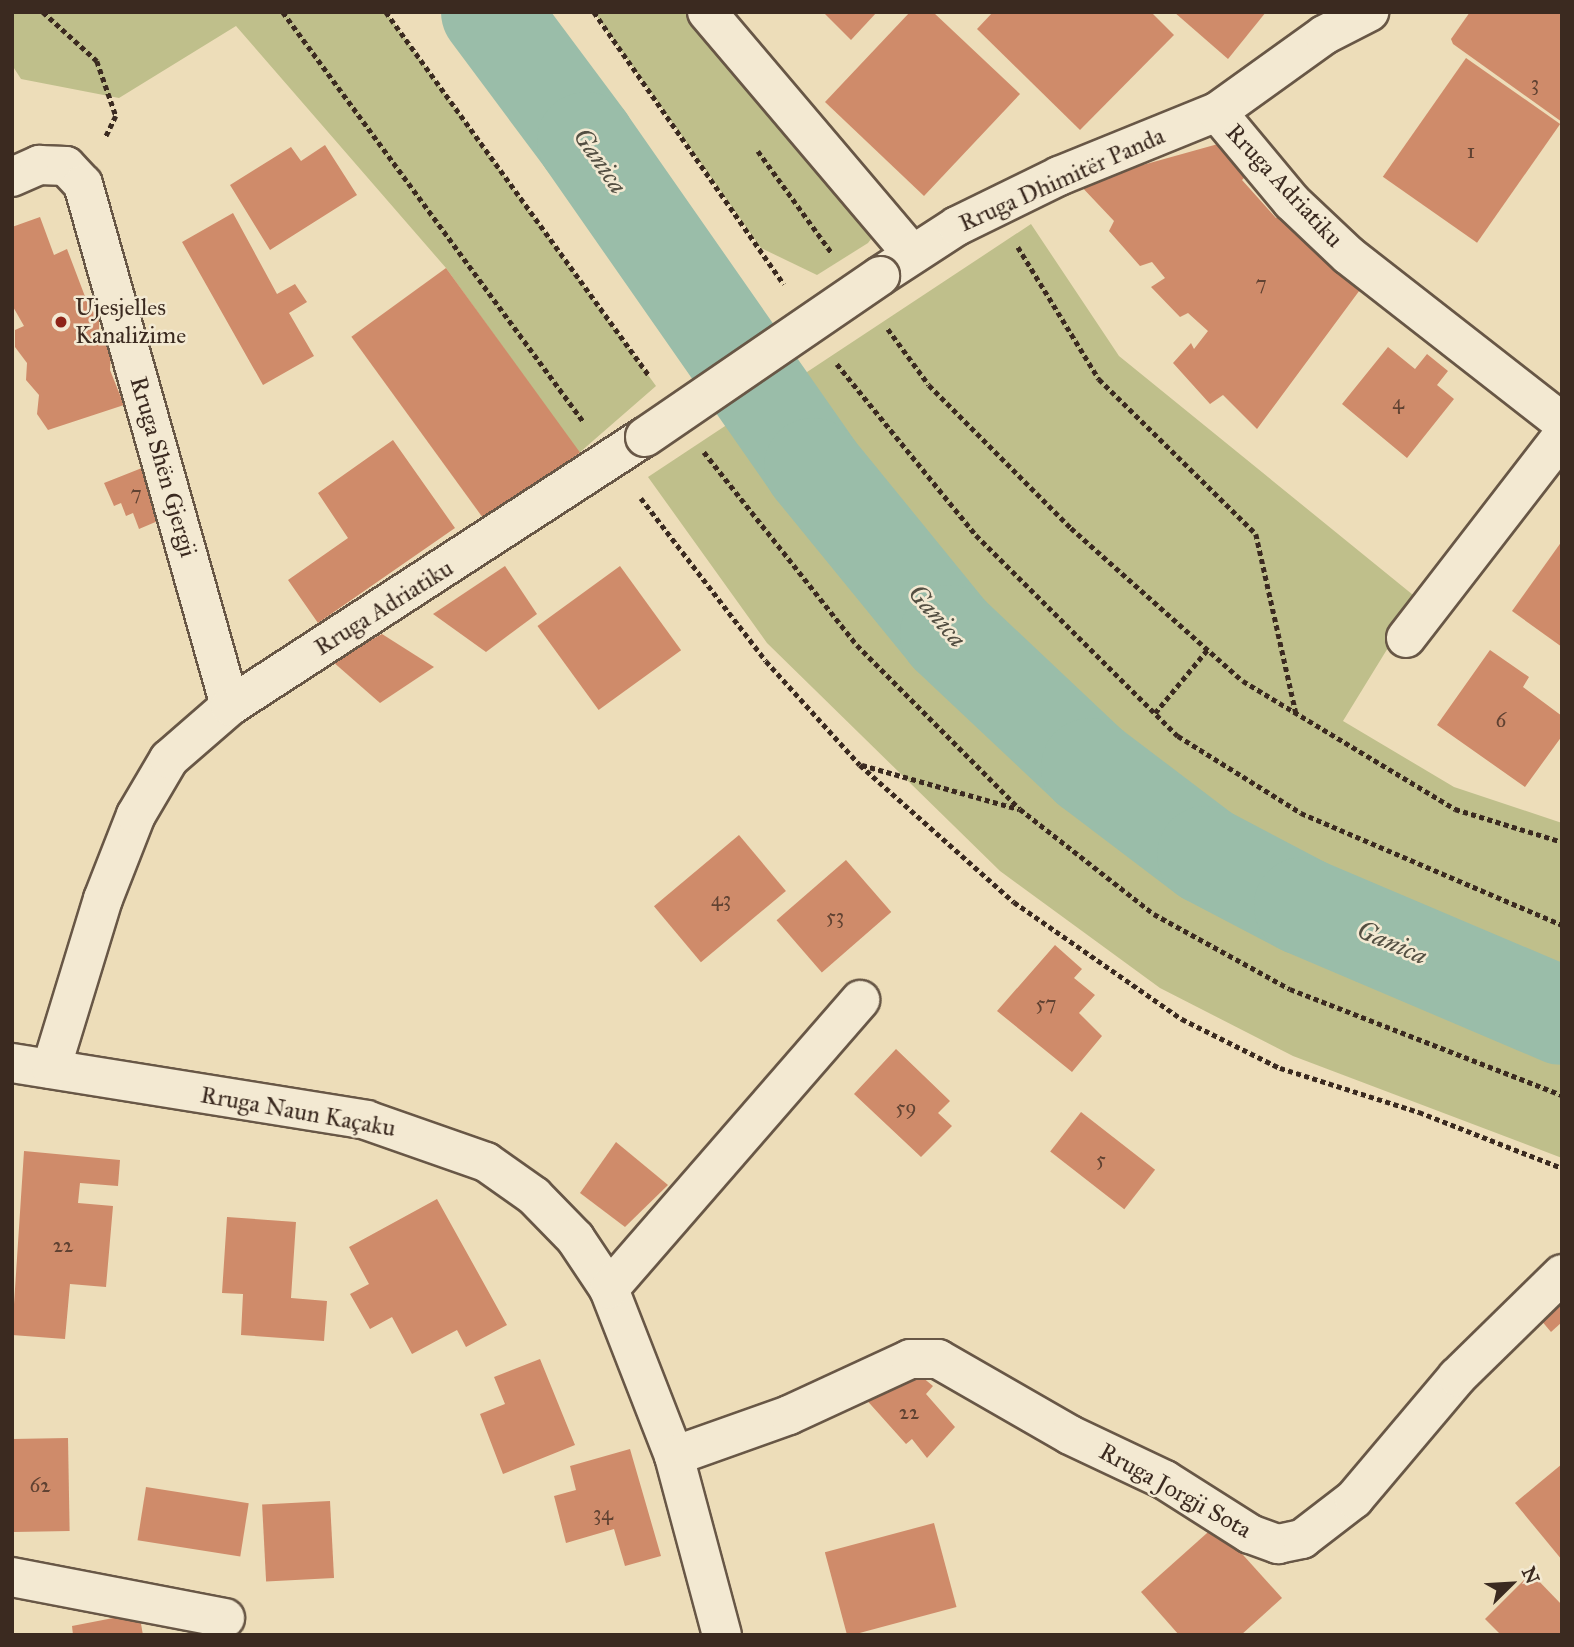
<!DOCTYPE html>
<meta charset="utf-8">
<style>
body{margin:0}
#map{position:relative;width:1574px;height:1647px;overflow:hidden;background:#edddb9;font-family:"IM FELL Great Primer",serif}
div>[style]{position:absolute}
.green>*{inset:0;background:#bfbf8b}
.river>*{height:98px;margin:-49px;padding:0 49px;transform-origin:49px;border-radius:49px;background:#9abda9}
.building>*{inset:0;background:#cf8b6a;transform-origin:0 0}
.path>*{height:4.5px;margin-top:-2.25px;transform-origin:0;background:repeating-linear-gradient(90deg,#3b2a20 0 5px,transparent 0 8.5px)}
.roads{filter:drop-shadow(2px 0 #685746) drop-shadow(-2px 0 #685746) drop-shadow(0 2px #685746) drop-shadow(0 -2px #685746)}
.minor>*{height:38px;margin:-19px;padding:0 19px;transform-origin:19px;border-radius:19px;background:#f3e9d2}
.bridges{filter:drop-shadow(2px 0 #685746) drop-shadow(-2px 0 #685746) drop-shadow(0 2px #685746) drop-shadow(0 -2px #685746)}
.minor-bridge>*{height:38px;margin:-19px;padding:0 19px;transform-origin:19px;border-radius:19px;background:#f3e9d2}
.dots>*{width:19px;height:19px;translate:-50% -50%;box-sizing:border-box;border:4px solid #f3e9d2;border-radius:50%}
span{translate:-50% -50%;white-space:nowrap;text-align:center;line-height:1.15;-webkit-text-stroke:5px #f3e9d2;paint-order:stroke}
.number-label{font-size:21px;color:#604232}
.number-label span{-webkit-text-stroke-width:0}
.street-label{font-size:24px;color:#3b2a20}
.poi-label{font-size:24px;color:#3b2a20}
.left{translate:0 -50%;text-align:left}
.water-label{font-size:26px;color:#534f42;font-style:italic}
.frame{position:absolute;inset:0;border:14px solid #3b2a20;pointer-events:none}
.north{position:absolute;left:1476px;top:1549px;width:70px;height:70px;-webkit-text-stroke:5px #f3e9d2;paint-order:stroke;rotate:66deg;font-size:19px;font-weight:700;line-height:28px;text-align:center;color:#3b2a20}
.north::after{content:'';display:block;margin:auto;width:24px;height:32px;background:#3b2a20;clip-path:polygon(50% 0,100% 100%,50% 72%,0 100%)}
</style>
<div id="map">
<div class="green">
<i style="clip-path:polygon(12px 12px,386px 12px,656px 386px,579px 453px,446px 268px,236px 26px,119px 98px,21px 79px,12px 65px)"></i>
<i style="clip-path:polygon(594px 12px,707px 12px,884px 222px,868px 243px,817px 275px,761px 248px)"></i>
<i style="clip-path:polygon(1031px 224px,1119px 356px,1418px 599px,1343px 721px,1454px 787px,1562px 823px,1562px 1158px,1293px 1056px,1160px 988px,1000px 871px,767px 643px,648px 477px)"></i>
</div>
<div class="river">
<i style="left:490px;top:12px;width:161px;rotate:53.3deg"></i>
<i style="left:586px;top:141px;width:397px;rotate:55.1deg"></i>
<i style="left:813px;top:467px;width:215px;rotate:50.8deg"></i>
<i style="left:949px;top:634px;width:194px;rotate:43.3deg"></i>
<i style="left:1090px;top:767px;width:146px;rotate:37.2deg"></i>
<i style="left:1206px;top:855px;width:110px;rotate:27.7deg"></i>
<i style="left:1303px;top:906px;width:281px;rotate:23deg"></i>
</div>
<div class="building">
<i style="clip-path:polygon(823px 12px,877px 12px,851px 40px)"></i>
<i style="clip-path:polygon(910px 12px,933px 12px,1020px 94px,924px 196px,825px 102px)"></i>
<i style="clip-path:polygon(993px 12px,1151px 12px,1174px 35px,1080px 130px,977px 29px)"></i>
<i style="clip-path:polygon(1174px 12px,1266px 12px,1228px 59px)"></i>
<i style="clip-path:polygon(1470px 12px,1562px 12px,1562px 122px,1453px 44px,1451px 39px)"></i>
<i style="left:1466px;top:58px;width:115px;height:145px;rotate:35deg"></i>
<i style="clip-path:polygon(1218px 144px,1250px 172px,1242px 180px,1276px 218px,1289px 210px,1368px 279px,1257px 429px,1223px 395px,1210px 404px,1173px 363px,1191px 343px,1194px 349px,1208px 331px,1188px 313px,1180px 317px,1151px 287px,1165px 278px,1152px 262px,1140px 266px,1109px 231px,1114px 221px,1078px 183px)"></i>
<i style="clip-path:polygon(325px 145px,357px 195px,270px 250px,230px 185px,291px 147px,301px 161px)"></i>
<i style="clip-path:polygon(233px 213px,277px 294px,295px 284px,307px 302px,289px 313px,314px 356px,263px 385px,182px 242px)"></i>
<i style="clip-path:polygon(40px 217px,54px 255px,67px 249px,89px 307px,99px 318px,99px 337px,111px 351px,110px 370px,124px 405px,48px 430px,37px 414px,39px 395px,26px 380px,27px 363px,15px 347px,15px 330px,24px 326px,12px 305px,12px 227px)"></i>
<i style="left:446px;top:268px;width:228px;height:117px;rotate:54deg"></i>
<i style="clip-path:polygon(1388px 347px,1415px 369px,1427px 354px,1448px 371px,1437px 385px,1454px 399px,1407px 458px,1342px 404px)"></i>
<i style="clip-path:polygon(393px 440px,455px 528px,318px 623px,288px 580px,348px 538px,318px 493px)"></i>
<i style="clip-path:polygon(152px 464px,172px 515px,139px 529px,133px 513px,126px 516px,121px 503px,114px 506px,104px 483px)"></i>
<i style="clip-path:polygon(1562px 541px,1562px 647px,1512px 611px)"></i>
<i style="clip-path:polygon(505px 566px,537px 614px,486px 652px,433px 614px)"></i>
<i style="left:620px;top:566px;width:104px;height:102px;rotate:54deg"></i>
<i style="clip-path:polygon(382px 634px,434px 667px,380px 703px,332px 661px)"></i>
<i style="clip-path:polygon(1490px 650px,1529px 677px,1523px 687px,1562px 716px,1562px 736px,1525px 787px,1437px 725px)"></i>
<i style="left:739px;top:835px;width:73px;height:111px;rotate:50deg"></i>
<i style="left:846px;top:860px;width:69px;height:92px;rotate:49deg"></i>
<i style="clip-path:polygon(1055px 945px,1082px 969px,1074px 978px,1095px 995px,1079px 1013px,1102px 1036px,1072px 1072px,997px 1011px)"></i>
<i style="clip-path:polygon(896px 1049px,950px 1101px,938px 1113px,952px 1126px,921px 1157px,854px 1094px)"></i>
<i style="left:1081px;top:1112px;width:94px;height:50px;rotate:38deg"></i>
<i style="clip-path:polygon(616px 1142px,668px 1185px,625px 1227px,580px 1193px)"></i>
<i style="clip-path:polygon(24px 1151px,120px 1160px,118px 1186px,80px 1183px,78px 1203px,113px 1206px,106px 1287px,70px 1284px,65px 1339px,12px 1335px)"></i>
<i style="clip-path:polygon(437px 1199px,507px 1325px,466px 1347px,457px 1330px,412px 1354px,392px 1317px,370px 1329px,350px 1294px,369px 1284px,349px 1247px)"></i>
<i style="clip-path:polygon(227px 1217px,296px 1222px,291px 1298px,327px 1301px,324px 1341px,241px 1335px,243px 1294px,222px 1293px)"></i>
<i style="clip-path:polygon(1562px 1281px,1562px 1322px,1551px 1332px,1529px 1306px)"></i>
<i style="clip-path:polygon(540px 1359px,575px 1445px,503px 1474px,480px 1414px,505px 1404px,494px 1377px)"></i>
<i style="clip-path:polygon(916px 1372px,933px 1386px,926px 1394px,955px 1427px,927px 1458px,912px 1439px,906px 1444px,863px 1396px)"></i>
<i style="left:68px;top:1438px;width:93px;height:56px;rotate:89deg"></i>
<i style="clip-path:polygon(630px 1449px,661px 1556px,625px 1566px,614px 1529px,566px 1543px,554px 1496px,576px 1490px,570px 1466px)"></i>
<i style="clip-path:polygon(1562px 1464px,1562px 1560px,1515px 1503px)"></i>
<i style="left:146px;top:1487px;width:104px;height:54px;rotate:9deg"></i>
<i style="left:330px;top:1501px;width:77px;height:68px;rotate:87deg"></i>
<i style="left:934px;top:1523px;width:87px;height:113px;rotate:75deg"></i>
<i style="clip-path:polygon(1216px 1525px,1282px 1598px,1241px 1635px,1179px 1635px,1141px 1592px)"></i>
<i style="clip-path:polygon(1531px 1573px,1562px 1605px,1562px 1635px,1501px 1635px,1485px 1619px)"></i>
<i style="clip-path:polygon(139px 1613px,143px 1635px,73px 1635px,72px 1626px)"></i>
</div>
<div class="path">
<i style="left:43px;top:12px;width:73px;rotate:42.2deg"></i>
<i style="left:97px;top:61px;width:58px;rotate:70.9deg"></i>
<i style="left:116px;top:116px;width:25px;rotate:116deg"></i>
<i style="left:283px;top:12px;width:507px;rotate:53.74deg"></i>
<i style="left:386px;top:12px;width:450px;rotate:54.1deg"></i>
<i style="left:594px;top:12px;width:332px;rotate:55.1deg"></i>
<i style="left:758px;top:151px;width:125px;rotate:54.1deg"></i>
<i style="left:1018px;top:247px;width:155px;rotate:58.5deg"></i>
<i style="left:1099px;top:379px;width:221px;rotate:44.6deg"></i>
<i style="left:1256px;top:534px;width:183px;rotate:77.4deg"></i>
<i style="left:888px;top:329px;width:69px;rotate:53.8deg"></i>
<i style="left:929px;top:385px;width:202px;rotate:45.2deg"></i>
<i style="left:1071px;top:528px;width:230px;rotate:41.7deg"></i>
<i style="left:1243px;top:681px;width:248px;rotate:31.1deg"></i>
<i style="left:1455px;top:809px;width:112px;rotate:17.1deg"></i>
<i style="left:837px;top:364px;width:220px;rotate:50.9deg"></i>
<i style="left:976px;top:535px;width:285px;rotate:44.9deg"></i>
<i style="left:1178px;top:736px;width:145px;rotate:32deg"></i>
<i style="left:1301px;top:813px;width:284px;rotate:23.2deg"></i>
<i style="left:704px;top:452px;width:246px;rotate:51.6deg"></i>
<i style="left:857px;top:645px;width:231px;rotate:45.2deg"></i>
<i style="left:1020px;top:809px;width:170px;rotate:38.1deg"></i>
<i style="left:1154px;top:914px;width:155px;rotate:28.9deg"></i>
<i style="left:1290px;top:989px;width:292px;rotate:21.3deg"></i>
<i style="left:641px;top:498px;width:205px;rotate:52.5deg"></i>
<i style="left:766px;top:661px;width:140px;rotate:47.9deg"></i>
<i style="left:860px;top:765px;width:206px;rotate:41.7deg"></i>
<i style="left:1014px;top:902px;width:205px;rotate:34.9deg"></i>
<i style="left:1182px;top:1019px;width:110px;rotate:26.6deg"></i>
<i style="left:1280px;top:1068px;width:146px;rotate:17.6deg"></i>
<i style="left:1419px;top:1112px;width:154px;rotate:21.4deg"></i>
<i style="left:1155px;top:713px;width:83px;rotate:-50.4deg"></i>
<i style="left:862px;top:765px;width:163px;rotate:15.7deg"></i>
</div>
<div class="roads">
<div class="minor">
<i style="left:707px;top:12px;width:317px;rotate:49.7deg"></i>
<i style="left:1217px;top:112px;width:117px;rotate:50.2deg"></i>
<i style="left:1292px;top:202px;width:77px;rotate:43.4deg"></i>
<i style="left:1348px;top:255px;width:271px;rotate:38deg"></i>
<i style="left:12px;top:177px;width:30px;rotate:-24deg"></i>
<i style="left:39px;top:165px;width:27px;rotate:2deg"></i>
<i style="left:66px;top:166px;width:25px;rotate:47deg"></i>
<i style="left:83px;top:184px;width:542px;rotate:74.27deg"></i>
<i style="left:880px;top:276px;width:92px;rotate:-33deg"></i>
<i style="left:957px;top:226px;width:114px;rotate:-26.1deg"></i>
<i style="left:1059px;top:176px;width:170px;rotate:-22.1deg"></i>
<i style="left:1217px;top:112px;width:132px;rotate:-35.7deg"></i>
<i style="left:1324px;top:35px;width:51px;rotate:-27.1deg"></i>
<i style="left:1406px;top:638px;width:255px;rotate:-52.3deg"></i>
<i style="left:12px;top:1063px;width:359px;rotate:9.1deg"></i>
<i style="left:366px;top:1120px;width:127px;rotate:19.3deg"></i>
<i style="left:486px;top:1162px;width:59px;rotate:35.3deg"></i>
<i style="left:534px;top:1196px;width:59px;rotate:45.7deg"></i>
<i style="left:575px;top:1238px;width:61px;rotate:56.3deg"></i>
<i style="left:609px;top:1289px;width:179px;rotate:68.7deg"></i>
<i style="left:674px;top:1456px;width:185px;rotate:75deg"></i>
<i style="left:51px;top:1069px;width:178px;rotate:-73deg"></i>
<i style="left:103px;top:899px;width:90px;rotate:-68.6deg"></i>
<i style="left:136px;top:815px;width:65px;rotate:-59.5deg"></i>
<i style="left:169px;top:759px;width:81px;rotate:-41deg"></i>
<i style="left:230px;top:706px;width:495px;rotate:-33deg"></i>
<i style="left:609px;top:1289px;width:383px;rotate:-49deg"></i>
<i style="left:674px;top:1456px;width:122px;rotate:-19.6deg"></i>
<i style="left:789px;top:1415px;width:133px;rotate:-24.8deg"></i>
<i style="left:910px;top:1359px;width:28px"></i>
<i style="left:938px;top:1359px;width:152px;rotate:29.9deg"></i>
<i style="left:1070px;top:1435px;width:105px;rotate:25.3deg"></i>
<i style="left:1165px;top:1480px;width:101px;rotate:32.4deg"></i>
<i style="left:1250px;top:1534px;width:30px;rotate:20deg"></i>
<i style="left:1278px;top:1544px;width:25px;rotate:-12deg"></i>
<i style="left:1302px;top:1539px;width:66px;rotate:-37.6deg"></i>
<i style="left:1354px;top:1499px;width:160px;rotate:-49.8deg"></i>
<i style="left:1457px;top:1377px;width:147px;rotate:-44.4deg"></i>
<i style="left:12px;top:1577px;width:217px;rotate:10.9deg"></i>
</div>
</div>
<div class="bridges">
<div class="minor-bridge">
<i style="left:645px;top:437px;width:285px;rotate:-34.4deg"></i>
</div>
</div>
<div class="dots">
<i style="left:61px;top:322px;background:#8f2418"></i>
</div>
<div class="number-label">
<span style="left:1535px;top:83px">3</span>
<span style="left:1471px;top:151px">1</span>
<span style="left:1261px;top:283px">7</span>
<span style="left:1398px;top:402px">4</span>
<span style="left:136px;top:493px">7</span>
<span style="left:1501px;top:720px">6</span>
<span style="left:721px;top:899px">43</span>
<span style="left:835px;top:916px">53</span>
<span style="left:1046px;top:1003px">57</span>
<span style="left:906px;top:1107px">59</span>
<span style="left:1101px;top:1159px">5</span>
<span style="left:63px;top:1245px">22</span>
<span style="left:909px;top:1412px">22</span>
<span style="left:40px;top:1485px">62</span>
<span style="left:603px;top:1513px">34</span>
</div>
<div class="street-label">
<span style="left:1062px;top:180px;rotate:-24deg">Rruga Dhimitër Panda</span>
<span style="left:1284px;top:186px;rotate:47deg">Rruga Adriatiku</span>
<span style="left:163px;top:467px;rotate:74deg">Rruga Shën Gjergji</span>
<span style="left:384px;top:608px;rotate:-32deg">Rruga Adriatiku</span>
<span style="left:298px;top:1112px;rotate:10deg">Rruga Naun Kaçaku</span>
<span style="left:1175px;top:1491px;rotate:29deg">Rruga Jorgji Sota</span>
</div>
<div class="poi-label">
<span class="left" style="left:75px;top:322px">Ujesjelles<br>Kanalizime</span>
</div>
<div class="water-label">
<span style="left:600px;top:161px;rotate:55deg">Ganica</span>
<span style="left:937px;top:616px;rotate:49deg">Ganica</span>
<span style="left:1392px;top:943px;rotate:23deg">Ganica</span>
</div>
<div class="frame"></div>
<div class="north">N</div>
</div>
